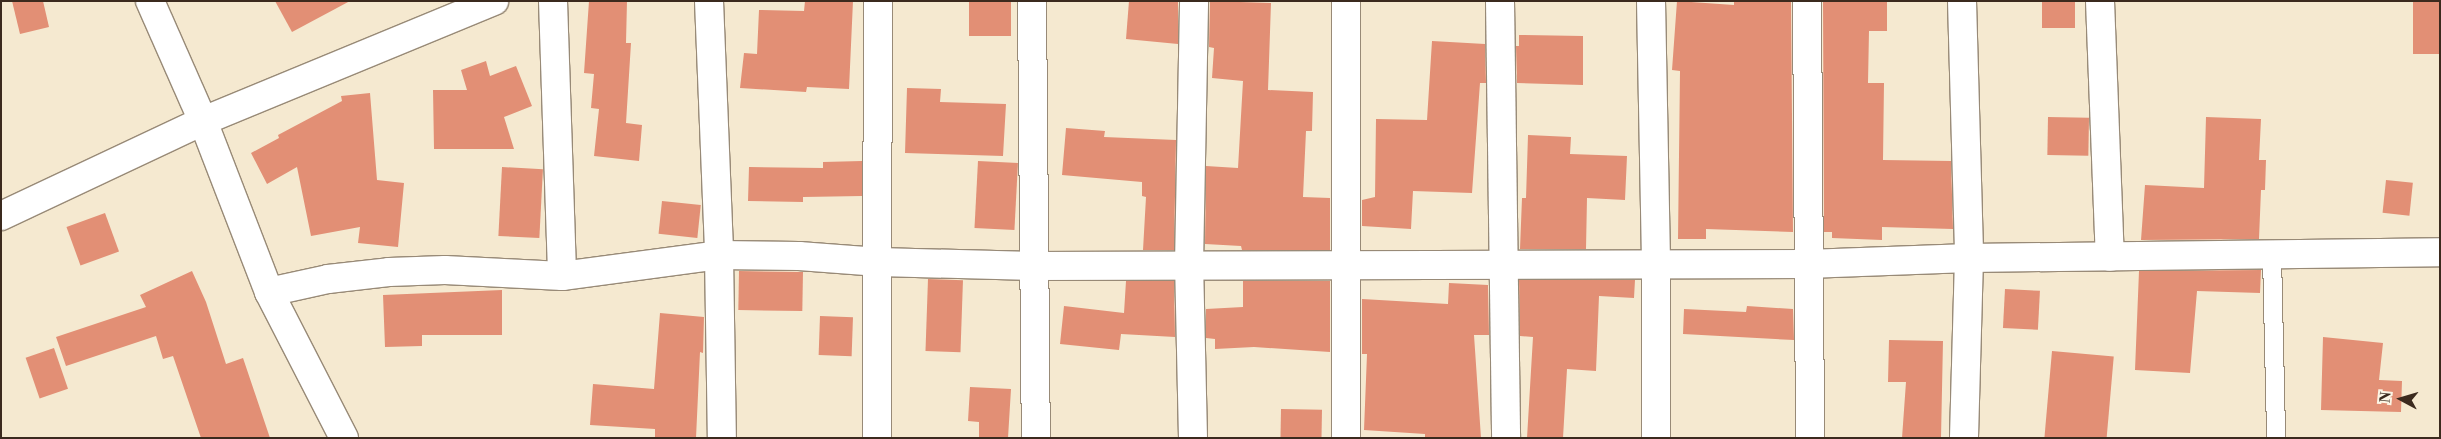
<!DOCTYPE html>
<style>
body{margin:0}
#map{position:relative;width:2441px;height:439px;overflow:hidden;background:#f5e9d0;font-family:"Libre Bodoni",serif}
div>[style]{position:absolute}
.building>*{inset:0;background:#e28f75;transform-origin:0 0}
.roads{filter:drop-shadow(1px 0 #988a77) drop-shadow(-1px 0 #988a77) drop-shadow(0 1px #988a77) drop-shadow(0 -1px #988a77)}
.service>*{height:18px;margin:-9px;padding:0 9px;transform-origin:9px;border-radius:9px;background:#fff}
.minor>*{height:28px;margin:-14px;padding:0 14px;transform-origin:14px;border-radius:14px;background:#fff}
span{translate:-50% -50%;white-space:nowrap;text-align:center;line-height:1.15;-webkit-text-stroke:4px #fcf5e5;paint-order:stroke}
.frame{position:absolute;inset:0;border:2px solid #3b2a1e;pointer-events:none}
.north{position:absolute;left:2376px;top:374px;width:50px;height:50px;-webkit-text-stroke:4px #fcf5e5;paint-order:stroke;rotate:276deg;font-size:14px;font-weight:700;line-height:20px;text-align:center;color:#3b2a1e}
.north::after{content:'';display:block;margin:auto;width:18px;height:22px;background:#3b2a1e;clip-path:polygon(50% 0,100% 100%,50% 72%,0 100%)}
</style>
<div id="map">
<div class="building">
<i style="clip-path:polygon(12px 1px,43px 1px,49px 27px,20px 34px)"></i>
<i style="clip-path:polygon(275px 1px,350px 1px,292px 32px)"></i>
<i style="clip-path:polygon(589px 1px,627px 1px,626px 43px,631px 43px,626px 123px,642px 125px,639px 161px,594px 156px,599px 109px,591px 108px,594px 74px,584px 73px)"></i>
<i style="clip-path:polygon(805px 1px,853px 1px,849px 89px,807px 87px,806px 92px,740px 88px,744px 53px,757px 54px,759px 10px,804px 11px)"></i>
<i style="left:969px;top:1px;width:42px;height:35px"></i>
<i style="clip-path:polygon(1129px 1px,1178px 1px,1178px 44px,1126px 39px)"></i>
<i style="clip-path:polygon(1210px 1px,1271px 3px,1268px 90px,1313px 92px,1312px 131px,1306px 131px,1303px 197px,1330px 198px,1330px 250px,1242px 250px,1241px 246px,1205px 244px,1206px 166px,1238px 168px,1243px 81px,1212px 78px,1214px 48px,1209px 47px)"></i>
<i style="clip-path:polygon(1677px 1px,1734px 5px,1734px 1px,1791px 1px,1793px 232px,1706px 229px,1706px 239px,1678px 239px,1680px 71px,1672px 70px)"></i>
<i style="clip-path:polygon(1823px 1px,1887px 1px,1887px 31px,1869px 31px,1868px 83px,1884px 83px,1883px 160px,1951px 161px,1953px 229px,1882px 227px,1882px 240px,1832px 238px,1832px 232px,1824px 232px)"></i>
<i style="left:2042px;top:1px;width:33px;height:27px"></i>
<i style="left:2413px;top:1px;width:27px;height:53px"></i>
<i style="clip-path:polygon(1519px 35px,1583px 36px,1583px 85px,1517px 83px,1516px 46px,1519px 46px)"></i>
<i style="clip-path:polygon(1432px 41px,1485px 44px,1486px 83px,1480px 83px,1472px 193px,1413px 191px,1411px 229px,1362px 226px,1362px 200px,1375px 197px,1376px 119px,1427px 120px)"></i>
<i style="clip-path:polygon(486px 61px,490px 76px,516px 66px,532px 106px,504px 117px,514px 149px,434px 149px,433px 90px,467px 90px,461px 70px)"></i>
<i style="clip-path:polygon(907px 88px,941px 89px,940px 102px,1006px 104px,1003px 156px,905px 153px)"></i>
<i style="clip-path:polygon(370px 93px,377px 180px,404px 183px,398px 247px,358px 243px,360px 227px,311px 236px,297px 167px,267px 184px,251px 153px,279px 138px,278px 135px,342px 101px,341px 96px)"></i>
<i style="left:2048px;top:117px;width:41px;height:38px;rotate:1deg"></i>
<i style="clip-path:polygon(2206px 117px,2261px 119px,2259px 160px,2266px 160px,2265px 190px,2261px 190px,2259px 239px,2141px 240px,2145px 185px,2204px 188px)"></i>
<i style="clip-path:polygon(1066px 128px,1105px 131px,1104px 137px,1176px 140px,1174px 250px,1143px 250px,1146px 197px,1142px 196px,1142px 182px,1062px 175px)"></i>
<i style="clip-path:polygon(1528px 135px,1571px 137px,1570px 154px,1627px 156px,1625px 200px,1587px 198px,1586px 249px,1520px 249px,1522px 198px,1526px 198px)"></i>
<i style="clip-path:polygon(862px 161px,862px 196px,803px 197px,803px 202px,748px 201px,749px 167px,823px 168px,823px 162px)"></i>
<i style="left:978px;top:161px;width:40px;height:67px;rotate:3deg"></i>
<i style="left:502px;top:167px;width:41px;height:69px;rotate:3deg"></i>
<i style="left:2386px;top:180px;width:27px;height:33px;rotate:6deg"></i>
<i style="left:662px;top:201px;width:39px;height:33px;rotate:6deg"></i>
<i style="left:105px;top:213px;width:41px;height:41px;rotate:70deg"></i>
<i style="clip-path:polygon(2261px 270px,2260px 293px,2197px 291px,2190px 373px,2135px 370px,2139px 271px)"></i>
<i style="clip-path:polygon(192px 271px,206px 302px,226px 364px,243px 358px,270px 438px,201px 438px,173px 356px,163px 359px,156px 336px,66px 366px,56px 337px,146px 307px,140px 295px)"></i>
<i style="left:739px;top:271px;width:64px;height:39px;rotate:1deg"></i>
<i style="left:928px;top:279px;width:35px;height:72px;rotate:2deg"></i>
<i style="clip-path:polygon(1519px 280px,1635px 280px,1634px 298px,1599px 296px,1596px 371px,1567px 369px,1563px 438px,1527px 438px,1533px 337px,1520px 336px)"></i>
<i style="clip-path:polygon(1126px 281px,1174px 281px,1175px 337px,1121px 334px,1119px 350px,1060px 344px,1064px 306px,1124px 313px)"></i>
<i style="clip-path:polygon(1243px 281px,1330px 281px,1330px 352px,1254px 347px,1215px 349px,1215px 339px,1206px 338px,1206px 309px,1243px 307px)"></i>
<i style="clip-path:polygon(1449px 283px,1488px 285px,1489px 335px,1474px 335px,1481px 438px,1425px 438px,1425px 434px,1364px 430px,1367px 354px,1362px 354px,1362px 299px,1448px 304px)"></i>
<i style="left:2005px;top:289px;width:35px;height:39px;rotate:3deg"></i>
<i style="clip-path:polygon(502px 290px,502px 335px,422px 335px,422px 346px,385px 347px,383px 295px)"></i>
<i style="clip-path:polygon(1747px 306px,1793px 309px,1794px 340px,1683px 334px,1684px 309px,1746px 312px)"></i>
<i style="clip-path:polygon(660px 313px,704px 317px,703px 353px,700px 352px,696px 438px,655px 438px,655px 429px,590px 425px,593px 384px,654px 389px)"></i>
<i style="left:820px;top:316px;width:33px;height:39px;rotate:2deg"></i>
<i style="clip-path:polygon(2323px 337px,2383px 343px,2379px 380px,2402px 381px,2401px 412px,2321px 410px)"></i>
<i style="clip-path:polygon(1889px 340px,1943px 341px,1941px 438px,1902px 438px,1906px 382px,1888px 382px)"></i>
<i style="left:54px;top:348px;width:43px;height:30px;rotate:71deg"></i>
<i style="left:2052px;top:351px;width:62px;height:88px;rotate:5deg"></i>
<i style="clip-path:polygon(970px 387px,1011px 389px,1008px 438px,979px 438px,979px 422px,968px 421px)"></i>
<i style="left:1281px;top:409px;width:41px;height:29px;rotate:1deg"></i>
</div>
<div class="roads">
<div class="service">
<i style="left:2272px;top:256px;width:182px;rotate:88.7deg"></i>
</div>
<div class="minor">
<i style="left:150px;top:1px;width:131px;rotate:66.2deg"></i>
<i style="left:203px;top:121px;width:183px;rotate:68.9deg"></i>
<i style="left:269px;top:292px;width:164px;rotate:62.8deg"></i>
<i style="left:553px;top:1px;width:275px;rotate:88.1deg"></i>
<i style="left:709px;top:1px;width:254px;rotate:87.7deg"></i>
<i style="left:719px;top:255px;width:183px;rotate:89.1deg"></i>
<i style="left:1032px;top:1px;width:437px;rotate:89.5deg"></i>
<i style="left:1500px;top:1px;width:437px;rotate:89.2deg"></i>
<i style="left:1651px;top:1px;width:263px;rotate:88.9deg"></i>
<i style="left:1656px;top:264px;width:174px;rotate:90deg"></i>
<i style="left:1807px;top:1px;width:437px;rotate:89.6deg"></i>
<i style="left:1962px;top:1px;width:257px;rotate:88.4deg"></i>
<i style="left:1969px;top:258px;width:180px;rotate:91.6deg"></i>
<i style="left:2100px;top:1px;width:256px;rotate:87.8deg"></i>
<i style="left:1px;top:216px;width:223px;rotate:-25.2deg"></i>
<i style="left:203px;top:121px;width:315px;rotate:-22.4deg"></i>
<i style="left:269px;top:292px;width:60px;rotate:-12.4deg"></i>
<i style="left:328px;top:279px;width:61px;rotate:-6.5deg"></i>
<i style="left:389px;top:272px;width:56px;rotate:-2deg"></i>
<i style="left:445px;top:270px;width:117px;rotate:2.9deg"></i>
<i style="left:562px;top:276px;width:158px;rotate:-7.6deg"></i>
<i style="left:719px;top:255px;width:80px;rotate:0.7deg"></i>
<i style="left:799px;top:256px;width:80px;rotate:4.3deg"></i>
<i style="left:879px;top:262px;width:155px;rotate:1.5deg"></i>
<i style="left:1034px;top:266px;width:773px;rotate:-0.15deg"></i>
<i style="left:1807px;top:264px;width:162px;rotate:-2.1deg"></i>
<i style="left:1969px;top:258px;width:471px;rotate:-0.7deg"></i>
<i style="left:877px;top:438px;width:437px;rotate:-89.9deg"></i>
<i style="left:1193px;top:438px;width:173px;rotate:-91.3deg"></i>
<i style="left:1189px;top:265px;width:264px;rotate:-88.9deg"></i>
<i style="left:1346px;top:438px;width:437px;rotate:-90deg"></i>
</div>
</div>
<div class="frame"></div>
<div class="north">N</div>
</div>
